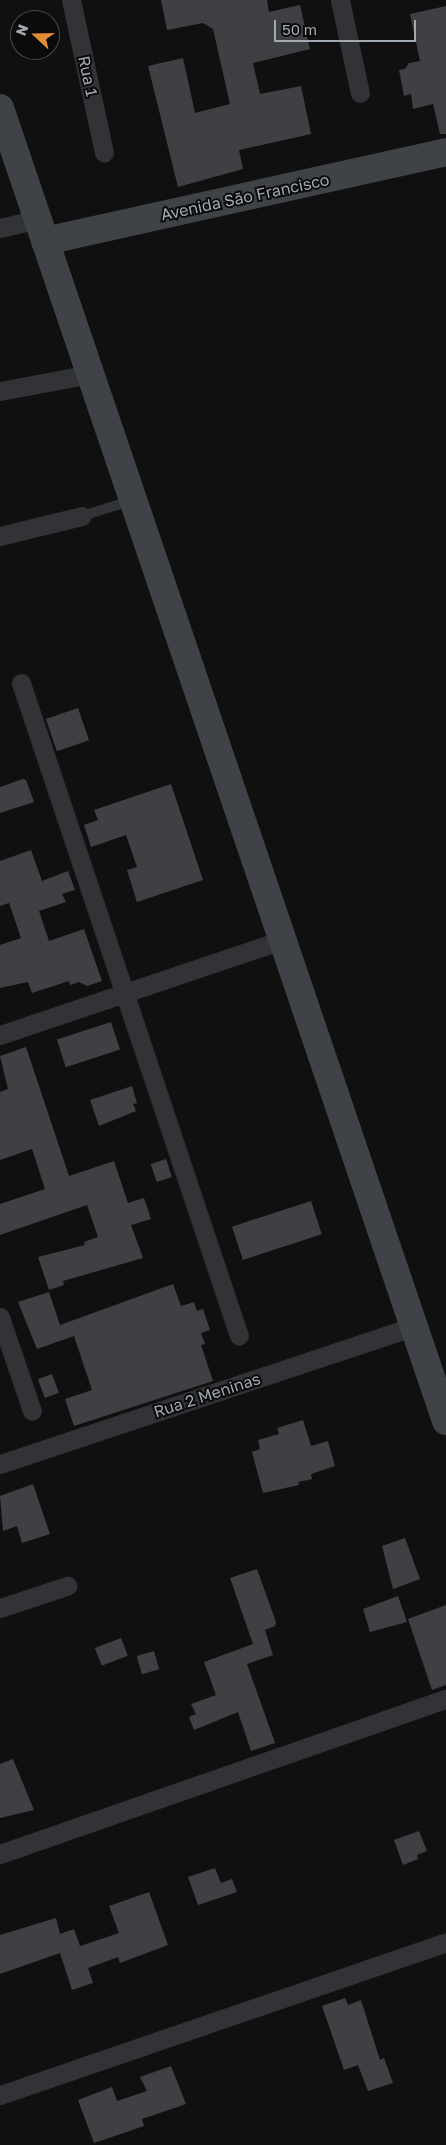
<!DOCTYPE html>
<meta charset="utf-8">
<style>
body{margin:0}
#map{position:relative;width:446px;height:2145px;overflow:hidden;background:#101011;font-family:"Golos Text",sans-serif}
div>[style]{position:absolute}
.building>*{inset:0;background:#3f4044;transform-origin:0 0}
.lane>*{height:10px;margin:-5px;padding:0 5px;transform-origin:5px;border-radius:5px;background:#313336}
.street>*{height:19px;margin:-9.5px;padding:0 9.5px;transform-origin:9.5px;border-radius:9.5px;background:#313336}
.secondary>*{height:28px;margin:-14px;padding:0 14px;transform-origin:14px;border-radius:14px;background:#3f4246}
span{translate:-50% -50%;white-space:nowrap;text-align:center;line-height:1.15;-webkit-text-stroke:4px #0b0b0c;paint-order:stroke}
.street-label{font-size:16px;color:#a2a9b1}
.north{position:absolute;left:10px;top:10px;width:50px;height:50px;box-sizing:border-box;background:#0b0b0c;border:1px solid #474a4e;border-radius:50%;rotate:291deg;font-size:14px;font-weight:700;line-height:20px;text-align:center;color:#a2a9b1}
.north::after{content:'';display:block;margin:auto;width:18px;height:22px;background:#e48d35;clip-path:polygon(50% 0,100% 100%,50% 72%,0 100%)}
.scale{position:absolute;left:274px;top:20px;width:142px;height:22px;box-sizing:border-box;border:2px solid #a2a9b1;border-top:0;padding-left:6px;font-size:15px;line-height:18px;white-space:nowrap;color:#a2a9b1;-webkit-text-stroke:4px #0b0b0c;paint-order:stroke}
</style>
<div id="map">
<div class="building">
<i style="clip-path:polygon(161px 0,267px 0,269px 12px,300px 5px,310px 49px,253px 63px,260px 94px,301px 86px,311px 134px,239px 150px,243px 169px,178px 187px,148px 66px,183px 58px,195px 113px,230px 104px,213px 29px,203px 23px,167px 30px)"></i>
<i style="clip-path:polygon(446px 6px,446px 134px,440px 134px,433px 104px,413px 109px,411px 94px,404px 96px,399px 70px,405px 69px,409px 63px,420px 61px,410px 14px)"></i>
<i style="left:78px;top:708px;width:34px;height:34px;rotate:71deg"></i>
<i style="clip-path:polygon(23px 779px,26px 780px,34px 802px,0 813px,0 787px)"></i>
<i style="clip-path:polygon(171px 784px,203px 880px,137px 902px,127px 870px,137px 867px,126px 835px,91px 847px,84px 825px,98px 820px,94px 810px)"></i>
<i style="clip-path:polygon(31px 850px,42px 881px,68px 871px,75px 890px,62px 894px,66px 902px,39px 911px,49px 941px,84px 929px,102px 981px,87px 986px,79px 982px,70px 985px,69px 981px,32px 993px,28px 982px,0 988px,0 945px,21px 938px,9px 903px,0 906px,0 861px)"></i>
<i style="left:111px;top:1022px;width:29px;height:57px;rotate:72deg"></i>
<i style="clip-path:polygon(26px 1047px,69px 1176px,114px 1161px,128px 1203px,144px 1198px,151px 1219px,131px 1225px,143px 1258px,63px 1281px,64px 1285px,49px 1290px,38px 1257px,85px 1245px,84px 1242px,98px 1237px,87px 1205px,0 1235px,0 1204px,45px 1189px,32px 1149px,0 1160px,0 1092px,8px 1089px,0 1056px)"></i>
<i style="clip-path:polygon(132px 1086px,137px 1103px,133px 1104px,136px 1111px,99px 1126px,90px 1100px)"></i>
<i style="left:166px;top:1159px;width:19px;height:16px;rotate:72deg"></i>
<i style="left:311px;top:1201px;width:35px;height:83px;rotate:72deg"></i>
<i style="clip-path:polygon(173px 1284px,181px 1306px,194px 1302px,197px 1311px,203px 1309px,210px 1330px,201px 1333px,205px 1344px,201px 1345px,213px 1381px,74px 1426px,65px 1399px,92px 1390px,74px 1336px,37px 1349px,18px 1302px,49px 1292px,60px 1325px)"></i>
<i style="left:52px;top:1374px;width:20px;height:15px;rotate:70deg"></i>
<i style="clip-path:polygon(303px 1420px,311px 1446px,328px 1441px,335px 1466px,311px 1474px,312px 1479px,298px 1482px,299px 1485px,263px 1493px,252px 1452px,260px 1449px,258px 1440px,279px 1434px,277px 1428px)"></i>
<i style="clip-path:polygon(33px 1484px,50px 1534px,22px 1543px,17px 1526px,3px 1531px,0 1496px)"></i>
<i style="clip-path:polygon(405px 1538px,420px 1579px,393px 1589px,382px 1546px)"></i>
<i style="clip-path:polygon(257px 1569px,276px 1622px,275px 1626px,265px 1630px,273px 1655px,247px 1664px,275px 1743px,251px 1751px,238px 1712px,194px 1730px,189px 1717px,196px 1714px,191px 1704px,216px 1695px,204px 1662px,253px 1644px,230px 1578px)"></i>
<i style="clip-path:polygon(398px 1596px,407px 1622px,370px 1632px,363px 1609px)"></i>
<i style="clip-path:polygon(446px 1605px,446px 1685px,432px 1690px,408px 1619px)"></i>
<i style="left:121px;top:1638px;width:19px;height:28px;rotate:69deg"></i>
<i style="left:154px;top:1651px;width:19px;height:18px;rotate:74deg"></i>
<i style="clip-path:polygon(13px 1759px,34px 1810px,0 1818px,0 1764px)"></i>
<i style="clip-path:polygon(419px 1831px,427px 1851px,417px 1855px,418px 1859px,403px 1865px,394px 1840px)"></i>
<i style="clip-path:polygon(215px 1868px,221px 1883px,232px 1879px,237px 1892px,198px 1905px,188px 1877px)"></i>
<i style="clip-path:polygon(149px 1892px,168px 1945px,120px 1963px,118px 1957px,88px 1968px,93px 1983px,72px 1990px,60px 1953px,0 1974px,0 1935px,56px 1918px,60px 1934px,74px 1929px,80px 1946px,119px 1933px,109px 1906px)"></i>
<i style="clip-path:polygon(345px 1998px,348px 2005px,361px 2000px,380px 2060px,384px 2058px,393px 2083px,368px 2091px,358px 2065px,344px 2070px,322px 2006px)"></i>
<i style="clip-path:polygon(171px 2066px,186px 2104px,142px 2119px,144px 2126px,94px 2143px,78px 2100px,112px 2087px,117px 2101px,147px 2091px,140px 2077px)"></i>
</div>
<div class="lane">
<i style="left:82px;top:516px;width:53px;rotate:-17.4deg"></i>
</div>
<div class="street">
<i style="left:71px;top:0;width:156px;rotate:77.8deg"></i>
<i style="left:340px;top:0;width:95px;rotate:77.9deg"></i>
<i style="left:0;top:228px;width:39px;rotate:-13deg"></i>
<i style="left:0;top:391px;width:93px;rotate:-10.6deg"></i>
<i style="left:0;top:536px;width:84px;rotate:-13.7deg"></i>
<i style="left:21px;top:683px;width:688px;rotate:71.54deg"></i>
<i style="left:0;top:1035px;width:298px;rotate:-18.6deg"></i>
<i style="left:0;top:1317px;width:99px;rotate:71.2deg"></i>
<i style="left:0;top:1464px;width:436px;rotate:-18.4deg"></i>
<i style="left:0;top:1608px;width:71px;rotate:-18.2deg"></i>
<i style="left:0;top:1854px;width:472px;rotate:-19.2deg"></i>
<i style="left:0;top:2095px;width:472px;rotate:-18.9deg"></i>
</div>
<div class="secondary">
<i style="left:0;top:108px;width:1387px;rotate:71.24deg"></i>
<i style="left:45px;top:241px;width:411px;rotate:-12.5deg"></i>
</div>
<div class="street-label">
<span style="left:88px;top:76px;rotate:78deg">Rua 1</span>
<span style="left:245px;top:197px;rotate:-12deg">Avenida São Francisco</span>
<span style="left:207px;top:1395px;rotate:-18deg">Rua 2 Meninas</span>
</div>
<div class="north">N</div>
<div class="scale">50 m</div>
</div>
